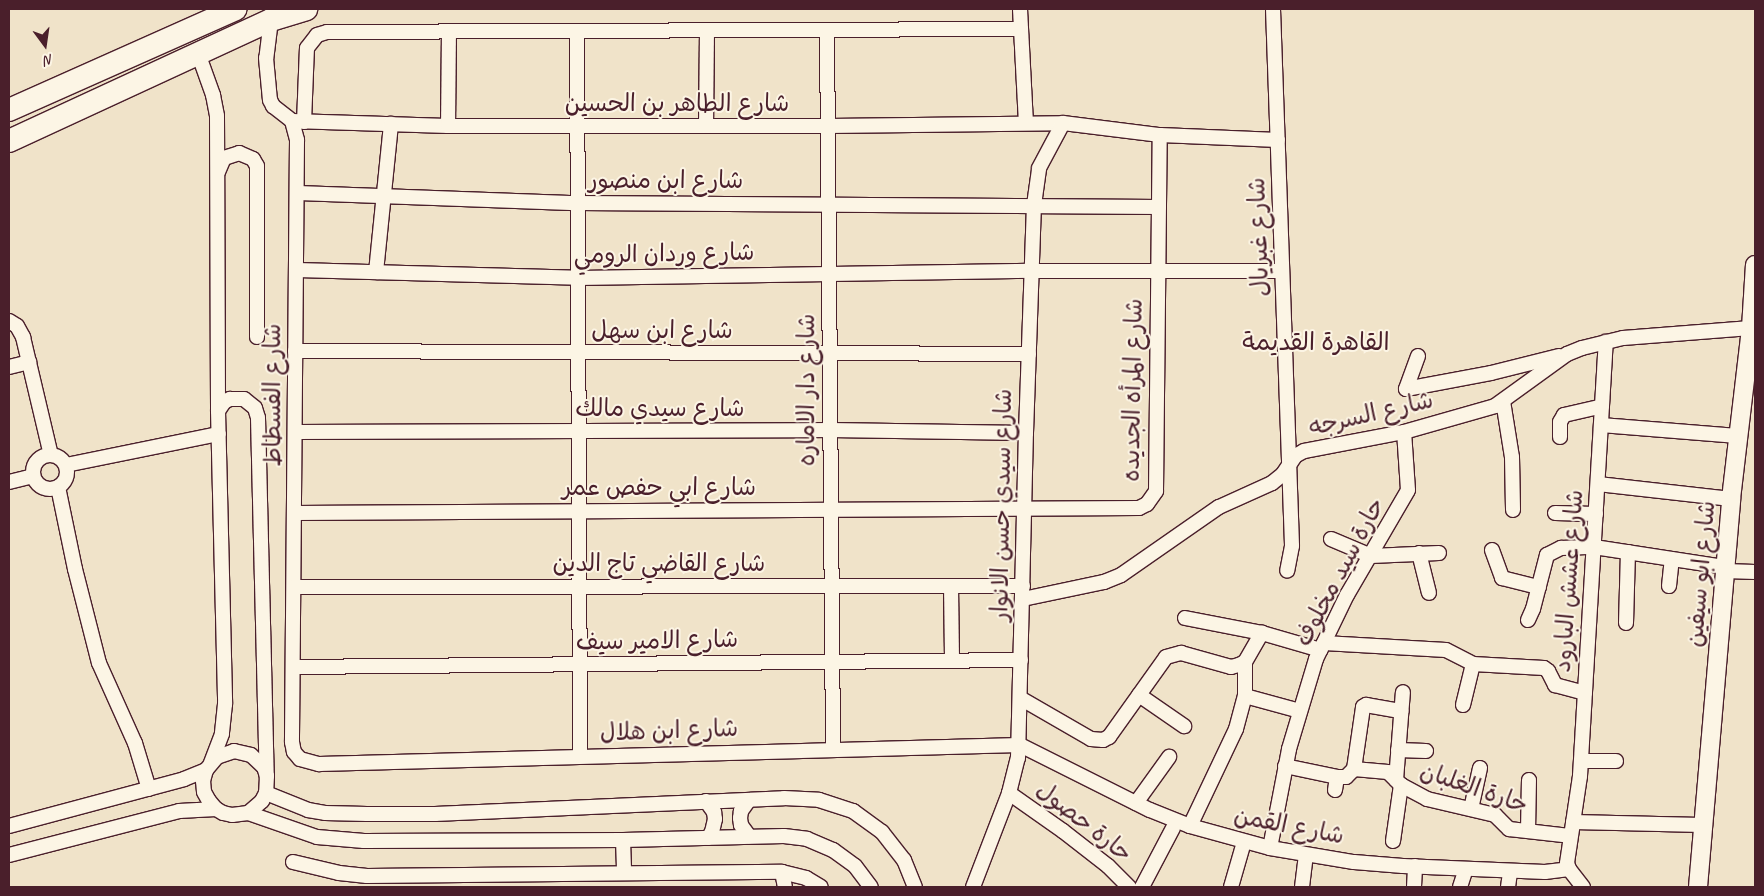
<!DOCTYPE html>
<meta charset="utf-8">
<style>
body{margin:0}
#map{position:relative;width:1764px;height:896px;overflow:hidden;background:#f0e3c9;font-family:Caveat,"Playpen Sans Arabic",sans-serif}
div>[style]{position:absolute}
.roads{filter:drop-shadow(1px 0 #4a1f2b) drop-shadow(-1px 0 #4a1f2b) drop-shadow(0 1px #4a1f2b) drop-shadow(0 -1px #4a1f2b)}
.minor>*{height:14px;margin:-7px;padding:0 7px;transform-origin:7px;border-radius:7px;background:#fcf5e5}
.minor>.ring{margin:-7px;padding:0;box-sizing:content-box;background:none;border:14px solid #fcf5e5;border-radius:50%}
.tertiary>*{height:18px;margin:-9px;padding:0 9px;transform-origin:9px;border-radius:9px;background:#fcf5e5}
.trunk>*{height:22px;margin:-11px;padding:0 11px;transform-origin:11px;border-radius:11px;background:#fcf5e5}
span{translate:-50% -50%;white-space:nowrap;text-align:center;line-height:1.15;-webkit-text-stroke:4px #fcf5e5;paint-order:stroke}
.street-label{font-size:24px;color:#4a1f2b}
.neighbourhood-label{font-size:25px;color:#4a1f2b}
.frame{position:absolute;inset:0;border:10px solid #4a1f2b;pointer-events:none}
.north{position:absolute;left:20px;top:20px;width:50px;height:50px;-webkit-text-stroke:4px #fcf5e5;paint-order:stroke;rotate:166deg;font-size:14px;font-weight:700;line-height:20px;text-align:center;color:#4a1f2b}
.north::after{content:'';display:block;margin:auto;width:18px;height:22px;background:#4a1f2b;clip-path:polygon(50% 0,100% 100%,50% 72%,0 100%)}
</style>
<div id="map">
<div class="roads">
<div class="minor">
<i style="left:1020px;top:9px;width:114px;rotate:87deg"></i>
<i style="left:1273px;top:9px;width:537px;rotate:87.97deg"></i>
<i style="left:1292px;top:546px;width:25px;rotate:101deg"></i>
<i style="left:271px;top:20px;width:38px;rotate:97deg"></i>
<i style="left:266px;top:58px;width:42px;rotate:84.6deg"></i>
<i style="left:270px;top:100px;width:7px;rotate:63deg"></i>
<i style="left:273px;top:106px;width:24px;rotate:38deg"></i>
<i style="left:292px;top:121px;width:20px;rotate:75deg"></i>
<i style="left:297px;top:140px;width:602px;rotate:90.48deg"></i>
<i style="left:292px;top:742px;width:10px;rotate:79deg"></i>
<i style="left:294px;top:752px;width:9px;rotate:49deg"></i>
<i style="left:300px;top:759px;width:20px;rotate:15deg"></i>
<i style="left:319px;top:764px;width:701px;rotate:-1.55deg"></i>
<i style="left:1020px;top:745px;width:145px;rotate:26.6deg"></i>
<i style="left:1150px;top:810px;width:43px;rotate:21.8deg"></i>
<i style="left:1190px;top:826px;width:83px;rotate:15.4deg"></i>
<i style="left:1270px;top:848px;width:85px;rotate:9.5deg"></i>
<i style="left:1354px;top:862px;width:49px;rotate:4.7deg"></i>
<i style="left:1403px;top:866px;width:142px;rotate:2.4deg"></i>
<i style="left:1545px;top:872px;width:24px;rotate:-7deg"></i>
<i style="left:577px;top:31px;width:725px;rotate:89.76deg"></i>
<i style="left:827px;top:31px;width:718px;rotate:89.52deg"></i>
<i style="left:198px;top:53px;width:45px;rotate:70.3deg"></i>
<i style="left:213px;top:95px;width:21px;rotate:79deg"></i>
<i style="left:217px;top:116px;width:295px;rotate:89.8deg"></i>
<i style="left:218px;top:411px;width:293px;rotate:88.6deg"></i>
<i style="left:225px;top:704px;width:30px;rotate:96deg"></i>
<i style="left:222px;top:734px;width:31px;rotate:111deg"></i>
<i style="left:292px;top:121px;width:156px;rotate:1.8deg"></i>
<i style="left:448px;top:126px;width:380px"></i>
<i style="left:828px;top:126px;width:235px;rotate:-0.7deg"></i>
<i style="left:1063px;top:123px;width:98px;rotate:7.1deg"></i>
<i style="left:1160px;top:135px;width:118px;rotate:2.4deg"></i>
<i style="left:304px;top:122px;width:74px;rotate:-87.7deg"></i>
<i style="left:307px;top:48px;width:16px;rotate:-52deg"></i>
<i style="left:317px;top:35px;width:10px;rotate:-17deg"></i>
<i style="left:327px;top:32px;width:694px;rotate:-0.25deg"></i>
<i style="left:448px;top:126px;width:95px;rotate:-89.4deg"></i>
<i style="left:706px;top:126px;width:95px;rotate:-89.4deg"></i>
<i style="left:218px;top:172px;width:15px;rotate:-67deg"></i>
<i style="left:224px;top:158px;width:16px;rotate:-18deg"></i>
<i style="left:239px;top:153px;width:15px;rotate:23deg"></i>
<i style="left:253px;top:159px;width:8px;rotate:60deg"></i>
<i style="left:257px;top:166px;width:171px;rotate:90deg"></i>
<i style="left:298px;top:193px;width:279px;rotate:2.1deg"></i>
<i style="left:577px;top:203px;width:582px;rotate:0.39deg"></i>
<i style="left:297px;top:270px;width:281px;rotate:1.6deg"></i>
<i style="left:578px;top:278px;width:454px;rotate:-0.9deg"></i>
<i style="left:1032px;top:271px;width:250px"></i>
<i style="left:376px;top:272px;width:149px;rotate:-84.2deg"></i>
<i style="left:9px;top:321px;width:9px;rotate:32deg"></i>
<i style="left:17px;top:326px;width:13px;rotate:61deg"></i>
<i style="left:23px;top:337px;width:121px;rotate:76.7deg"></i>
<i style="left:295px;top:351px;width:734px;rotate:0.23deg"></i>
<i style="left:9px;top:367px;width:21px;rotate:-14deg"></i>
<i style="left:1406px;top:389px;width:86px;rotate:-10.7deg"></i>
<i style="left:1491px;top:373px;width:70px;rotate:-14deg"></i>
<i style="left:1406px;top:389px;width:35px;rotate:-70deg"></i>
<i style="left:1503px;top:401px;width:57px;rotate:80.9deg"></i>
<i style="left:1512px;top:457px;width:53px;rotate:88.9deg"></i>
<i style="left:218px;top:411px;width:11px;rotate:-56deg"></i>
<i style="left:224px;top:402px;width:7px;rotate:-27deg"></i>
<i style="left:230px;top:399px;width:14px"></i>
<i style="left:244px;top:399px;width:14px;rotate:39deg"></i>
<i style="left:255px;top:408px;width:10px;rotate:73deg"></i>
<i style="left:258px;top:418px;width:358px;rotate:88.6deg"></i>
<i style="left:1601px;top:425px;width:137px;rotate:4.6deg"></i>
<i style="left:295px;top:432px;width:535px;rotate:-0.21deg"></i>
<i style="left:830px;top:430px;width:196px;rotate:0.9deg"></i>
<i style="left:1560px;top:437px;width:15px;rotate:-90deg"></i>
<i style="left:1560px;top:422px;width:8px;rotate:-60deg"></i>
<i style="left:1564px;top:415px;width:39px;rotate:-13deg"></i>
<i class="ring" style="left:33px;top:455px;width:20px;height:20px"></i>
<i style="left:66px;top:465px;width:156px;rotate:-11.5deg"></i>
<i style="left:9px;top:482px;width:25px;rotate:-14deg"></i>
<i style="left:1598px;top:484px;width:134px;rotate:6.4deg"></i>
<i style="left:58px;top:487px;width:84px;rotate:78.3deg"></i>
<i style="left:75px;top:569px;width:97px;rotate:75.7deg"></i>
<i style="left:99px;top:663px;width:88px;rotate:65.8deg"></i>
<i style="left:135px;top:743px;width:48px;rotate:73.1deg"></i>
<i style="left:295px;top:513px;width:844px;rotate:-0.34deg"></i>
<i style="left:1139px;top:508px;width:9px;rotate:-27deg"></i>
<i style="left:1147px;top:504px;width:16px;rotate:-55deg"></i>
<i style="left:1156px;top:491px;width:356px;rotate:-89.4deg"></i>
<i style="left:1555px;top:513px;width:41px;rotate:1.4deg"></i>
<i style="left:1331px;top:539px;width:43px;rotate:23deg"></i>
<i style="left:1371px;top:556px;width:68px;rotate:-2.5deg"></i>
<i style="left:1492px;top:550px;width:30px;rotate:70deg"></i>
<i style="left:1502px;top:578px;width:38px;rotate:14deg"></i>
<i style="left:1419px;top:553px;width:41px;rotate:76deg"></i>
<i style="left:1725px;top:571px;width:30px;rotate:2deg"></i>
<i style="left:951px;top:586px;width:75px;rotate:89.2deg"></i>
<i style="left:1669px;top:586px;width:27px;rotate:-84deg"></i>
<i style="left:294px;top:587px;width:729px;rotate:-0.08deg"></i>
<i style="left:1023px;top:599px;width:83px;rotate:-11.9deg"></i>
<i style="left:1104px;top:582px;width:18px;rotate:-22deg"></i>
<i style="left:1121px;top:575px;width:119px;rotate:-34.8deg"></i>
<i style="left:1219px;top:507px;width:58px;rotate:-24.4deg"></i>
<i style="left:1272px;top:483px;width:14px;rotate:-39deg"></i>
<i style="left:1283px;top:474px;width:22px;rotate:-56deg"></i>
<i style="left:1295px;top:456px;width:10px;rotate:-29deg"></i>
<i style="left:1304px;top:451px;width:102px;rotate:-10.8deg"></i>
<i style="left:1404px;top:432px;width:95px;rotate:-15.9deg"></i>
<i style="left:1495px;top:406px;width:89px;rotate:-35.8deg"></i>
<i style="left:1567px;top:354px;width:16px;rotate:-22deg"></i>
<i style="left:1582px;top:348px;width:42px;rotate:-13.7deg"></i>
<i style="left:1623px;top:338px;width:128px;rotate:-4.5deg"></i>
<i style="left:1185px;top:618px;width:78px;rotate:11deg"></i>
<i style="left:1262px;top:633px;width:61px;rotate:16.1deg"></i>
<i style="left:1528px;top:620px;width:12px;rotate:-66deg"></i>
<i style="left:1533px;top:609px;width:56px;rotate:-75.5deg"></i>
<i style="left:1547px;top:555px;width:16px;rotate:-27deg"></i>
<i style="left:1561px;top:548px;width:33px;rotate:-2deg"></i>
<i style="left:1594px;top:547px;width:133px;rotate:8.7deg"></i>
<i style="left:1626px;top:623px;width:71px;rotate:-88.4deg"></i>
<i style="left:1324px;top:643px;width:122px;rotate:3.3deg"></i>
<i style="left:1446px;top:650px;width:30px;rotate:27deg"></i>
<i style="left:1473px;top:664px;width:71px;rotate:3.2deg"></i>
<i style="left:1544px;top:668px;width:5px;rotate:37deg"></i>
<i style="left:1548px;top:671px;width:16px;rotate:63deg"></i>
<i style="left:1555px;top:685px;width:31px;rotate:15deg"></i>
<i style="left:293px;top:667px;width:728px;rotate:-0.55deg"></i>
<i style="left:1139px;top:695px;width:55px;rotate:34.6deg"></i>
<i style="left:1245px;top:696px;width:57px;rotate:15.3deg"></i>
<i style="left:1020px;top:698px;width:82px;rotate:30deg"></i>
<i style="left:1091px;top:739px;width:12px;rotate:5deg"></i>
<i style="left:1103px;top:740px;width:7px;rotate:-27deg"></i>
<i style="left:1109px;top:737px;width:98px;rotate:-54.5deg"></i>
<i style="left:1166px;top:657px;width:16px;rotate:-15deg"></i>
<i style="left:1181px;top:653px;width:52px;rotate:15.6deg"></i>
<i style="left:1231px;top:667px;width:8px;rotate:-14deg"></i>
<i style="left:1239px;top:665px;width:7px;rotate:-27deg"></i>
<i style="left:1245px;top:662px;width:34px;rotate:-60deg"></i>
<i style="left:1463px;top:705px;width:42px;rotate:-76.3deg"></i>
<i style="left:1398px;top:750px;width:28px;rotate:2deg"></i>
<i style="left:1581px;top:761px;width:35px"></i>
<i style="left:1285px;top:766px;width:53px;rotate:11.9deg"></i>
<i style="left:1337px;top:777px;width:9px"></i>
<i style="left:1346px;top:777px;width:11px;rotate:-45deg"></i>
<i style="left:1354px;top:769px;width:34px;rotate:5deg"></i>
<i style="left:1388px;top:772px;width:18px;rotate:45deg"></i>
<i style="left:1401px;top:785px;width:30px;rotate:28deg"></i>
<i style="left:1427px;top:799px;width:70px;rotate:13.2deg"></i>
<i style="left:1495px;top:815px;width:20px;rotate:45deg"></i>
<i style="left:1509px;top:829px;width:61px;rotate:6.5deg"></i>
<i style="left:1354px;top:769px;width:63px;rotate:-81.7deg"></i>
<i style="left:1363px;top:707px;width:4px;rotate:-34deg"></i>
<i style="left:1366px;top:705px;width:36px;rotate:10deg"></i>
<i style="left:1396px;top:780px;width:88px;rotate:-85.5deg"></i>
<i style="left:1335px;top:790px;width:13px;rotate:-81deg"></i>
<i style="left:266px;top:793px;width:45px;rotate:22deg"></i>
<i style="left:308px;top:810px;width:17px;rotate:10deg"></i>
<i style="left:325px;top:813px;width:42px;rotate:1.4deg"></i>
<i style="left:367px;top:814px;width:68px"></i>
<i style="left:435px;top:814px;width:349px;rotate:-2.6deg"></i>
<i style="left:784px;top:798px;width:35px;rotate:3deg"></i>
<i style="left:819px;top:800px;width:36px;rotate:18deg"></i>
<i style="left:853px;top:811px;width:36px;rotate:36deg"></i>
<i style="left:882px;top:832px;width:36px;rotate:52deg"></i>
<i style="left:904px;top:860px;width:29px;rotate:68deg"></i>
<i style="left:1009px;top:793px;width:66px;rotate:35.1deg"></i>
<i style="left:1063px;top:831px;width:57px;rotate:37.9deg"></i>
<i style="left:1108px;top:866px;width:30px;rotate:45deg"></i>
<i style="left:749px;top:800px;width:14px;rotate:126deg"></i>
<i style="left:741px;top:811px;width:7px;rotate:98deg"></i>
<i style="left:740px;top:818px;width:7px;rotate:82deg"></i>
<i style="left:741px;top:825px;width:14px;rotate:54deg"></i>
<i style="left:706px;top:801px;width:14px;rotate:54deg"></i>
<i style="left:714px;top:812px;width:7px;rotate:82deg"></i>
<i style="left:715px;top:819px;width:13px;rotate:103deg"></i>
<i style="left:712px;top:832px;width:7px;rotate:124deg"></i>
<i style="left:1136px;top:803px;width:57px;rotate:-54.3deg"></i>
<i style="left:1471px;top:809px;width:42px;rotate:-77.6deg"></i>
<i style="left:248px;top:813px;width:73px;rotate:19.2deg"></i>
<i style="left:317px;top:837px;width:47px;rotate:4.9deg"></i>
<i style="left:364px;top:841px;width:259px;rotate:-0.2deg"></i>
<i style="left:623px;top:840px;width:161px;rotate:-1.4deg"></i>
<i style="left:784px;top:836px;width:23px;rotate:7deg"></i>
<i style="left:807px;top:839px;width:28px;rotate:23deg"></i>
<i style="left:833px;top:850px;width:27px;rotate:36deg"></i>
<i style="left:855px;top:866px;width:26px;rotate:53deg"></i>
<i style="left:1573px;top:822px;width:129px;rotate:1.3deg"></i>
<i style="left:9px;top:826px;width:181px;rotate:-15deg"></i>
<i style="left:184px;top:779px;width:24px;rotate:-22deg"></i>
<i style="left:206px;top:770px;width:17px;rotate:-50deg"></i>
<i style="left:217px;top:757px;width:18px;rotate:-19deg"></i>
<i style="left:234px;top:751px;width:17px;rotate:13deg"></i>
<i style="left:251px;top:755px;width:18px;rotate:43deg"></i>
<i style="left:264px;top:767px;width:9px;rotate:72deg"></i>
<i style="left:267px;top:776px;width:17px;rotate:93deg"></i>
<i style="left:266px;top:793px;width:9px;rotate:117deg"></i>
<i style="left:262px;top:801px;width:18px;rotate:139deg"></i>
<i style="left:248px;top:813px;width:16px;rotate:173deg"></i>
<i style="left:232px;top:815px;width:9px;rotate:-167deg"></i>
<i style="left:223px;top:813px;width:8px;rotate:-150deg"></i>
<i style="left:216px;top:809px;width:11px;rotate:-131deg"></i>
<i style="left:209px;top:801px;width:10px;rotate:-119deg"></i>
<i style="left:204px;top:792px;width:11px;rotate:-95deg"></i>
<i style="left:203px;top:781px;width:11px;rotate:-75deg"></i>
<i style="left:1190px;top:826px;width:107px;rotate:-64.6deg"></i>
<i style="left:1236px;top:729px;width:34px;rotate:-75deg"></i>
<i style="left:1245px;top:696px;width:34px;rotate:-90deg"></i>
<i style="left:1528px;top:831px;width:51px;rotate:-88.9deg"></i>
<i style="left:623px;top:840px;width:33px;rotate:88deg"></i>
<i style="left:1393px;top:841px;width:57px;rotate:-81.9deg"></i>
<i style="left:1270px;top:848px;width:101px;rotate:-79.1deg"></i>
<i style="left:1289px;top:749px;width:94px;rotate:-73.3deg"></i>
<i style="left:1316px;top:659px;width:71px;rotate:-64.2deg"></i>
<i style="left:1347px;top:595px;width:121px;rotate:-59.8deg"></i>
<i style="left:1408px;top:490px;width:58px;rotate:-93.9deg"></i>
<i style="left:9px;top:855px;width:176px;rotate:-14.5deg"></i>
<i style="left:179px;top:811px;width:37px;rotate:-3deg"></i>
<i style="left:293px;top:862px;width:47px;rotate:13.4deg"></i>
<i style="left:339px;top:873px;width:28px;rotate:6deg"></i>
<i style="left:367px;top:876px;width:415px;rotate:-0.6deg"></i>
<i style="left:782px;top:872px;width:25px;rotate:14deg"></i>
<i style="left:806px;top:878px;width:17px;rotate:31deg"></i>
<i style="left:782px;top:872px;width:15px;rotate:79deg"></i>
<i style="left:973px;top:887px;width:101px;rotate:-69deg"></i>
<i style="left:1009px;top:793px;width:36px;rotate:-76deg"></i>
<i style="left:1018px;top:758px;width:325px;rotate:-88.6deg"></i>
<i style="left:1026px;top:433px;width:228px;rotate:-88deg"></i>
<i style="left:1034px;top:205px;width:37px;rotate:-82deg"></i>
<i style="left:1039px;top:168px;width:51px;rotate:-61.9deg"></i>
<i style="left:1142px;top:887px;width:67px;rotate:-62.3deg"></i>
<i style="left:1231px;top:887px;width:47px;rotate:-73.9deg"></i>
<i style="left:1302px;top:887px;width:32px;rotate:-83deg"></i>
<i style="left:1414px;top:887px;width:21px;rotate:-87deg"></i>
<i style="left:1460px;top:887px;width:19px;rotate:-72deg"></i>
<i style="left:1508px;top:887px;width:15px;rotate:-82deg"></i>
<i style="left:1583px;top:887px;width:23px;rotate:-128deg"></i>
<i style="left:1569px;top:869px;width:6px;rotate:-108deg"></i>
<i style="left:1567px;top:863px;width:88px;rotate:-81.5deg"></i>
<i style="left:1580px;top:776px;width:435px;rotate:-86.6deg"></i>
</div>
<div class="tertiary">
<i style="left:1698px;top:887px;width:389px;rotate:-85.1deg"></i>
<i style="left:1731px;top:499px;width:172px;rotate:-83.3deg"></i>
<i style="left:1751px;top:328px;width:63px;rotate:-86.4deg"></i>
</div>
<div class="trunk">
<i style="left:9px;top:110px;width:248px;rotate:-24deg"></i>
<i style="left:9px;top:141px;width:289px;rotate:-24.8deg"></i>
<i style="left:271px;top:20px;width:37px;rotate:-17deg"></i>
</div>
</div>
<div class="street-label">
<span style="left:677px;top:104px">شارع الطاهر بن الحسين</span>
<span style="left:666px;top:181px">شارع ابن منصور</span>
<span style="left:1259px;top:237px;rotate:-92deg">شارع غبريال</span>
<span style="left:664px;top:254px;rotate:-1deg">شارع وردان الرومي</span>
<span style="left:662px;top:331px">شارع ابن سهل</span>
<span style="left:807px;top:390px;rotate:-90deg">شارع دار الاماره</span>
<span style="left:1133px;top:390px;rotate:-89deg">شارع المرأه الجديده</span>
<span style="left:273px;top:395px;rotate:-90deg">شارع الفسطاط</span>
<span style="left:660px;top:409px">شارع سيدي مالك</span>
<span style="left:1371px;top:414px;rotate:-13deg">شارع السرجه</span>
<span style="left:659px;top:488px">شارع ابي حفص عمر</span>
<span style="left:1002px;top:505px;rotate:-89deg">شارع سيدي حسن الانوار</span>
<span style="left:659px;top:564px">شارع القاضي تاج الدين</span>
<span style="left:1340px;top:572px;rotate:-62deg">حارة سيد مخلوف</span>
<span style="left:1701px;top:574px;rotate:-85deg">شارع ابو سيفين</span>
<span style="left:1569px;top:581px;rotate:-86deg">شارع عشش البارود</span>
<span style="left:657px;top:641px;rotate:-1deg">شارع الامير سيف</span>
<span style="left:669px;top:731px;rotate:-2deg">شارع ابن هلال</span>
<span style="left:1474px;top:788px;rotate:19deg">حارة الغلبان</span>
<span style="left:1084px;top:822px;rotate:38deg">حارة حصول</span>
<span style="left:1289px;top:826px;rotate:11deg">شارع القمن</span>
</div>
<div class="neighbourhood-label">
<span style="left:1316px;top:342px">القاهرة القديمة</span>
</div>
<div class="frame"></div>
<div class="north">N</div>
</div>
